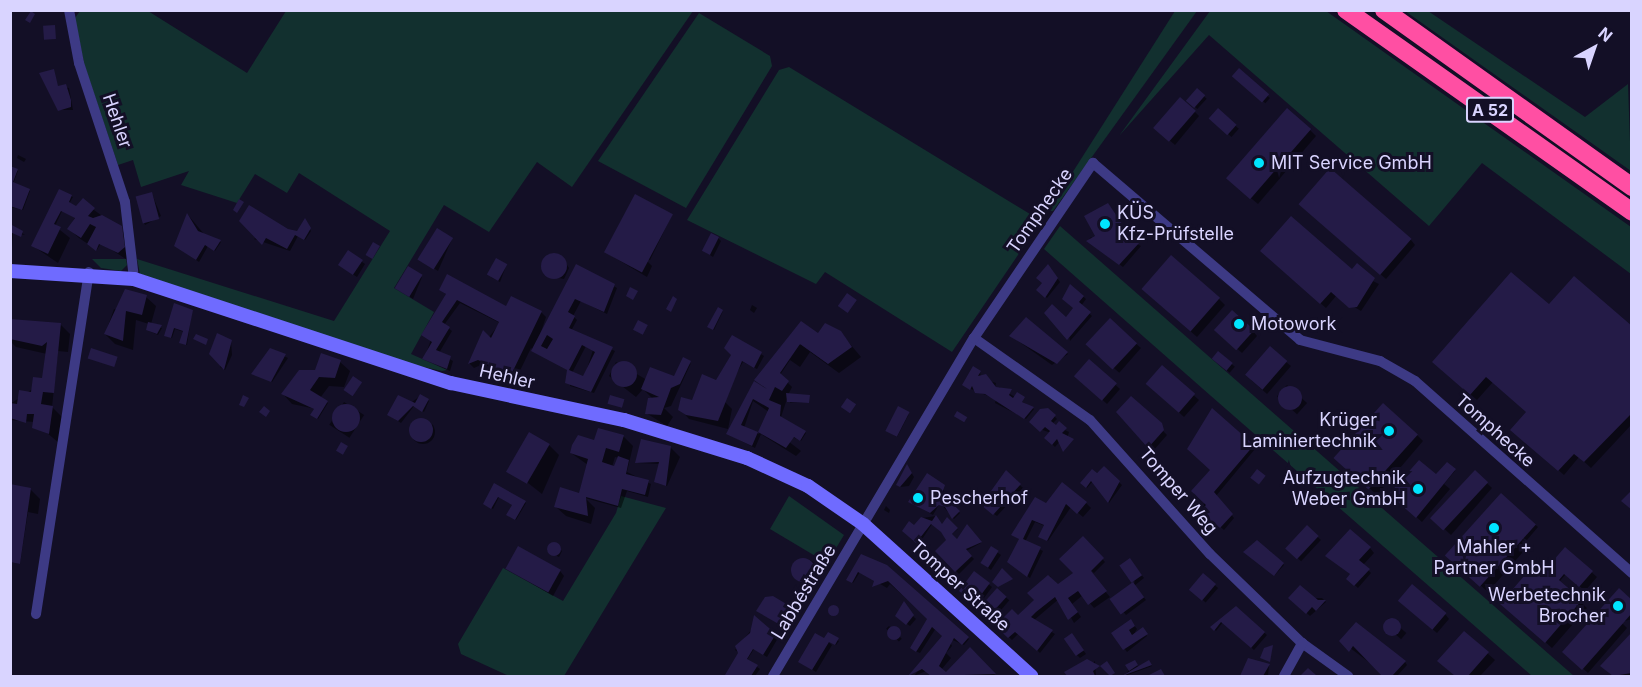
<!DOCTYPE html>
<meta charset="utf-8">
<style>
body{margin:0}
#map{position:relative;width:1642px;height:687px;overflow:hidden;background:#130f26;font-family:Inter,sans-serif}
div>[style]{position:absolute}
.green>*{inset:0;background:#12302f}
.shadow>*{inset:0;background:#0007;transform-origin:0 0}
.round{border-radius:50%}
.building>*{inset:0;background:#241b47;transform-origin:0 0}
.street>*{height:10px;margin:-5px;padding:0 5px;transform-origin:5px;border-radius:5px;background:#3d3a85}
.secondary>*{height:14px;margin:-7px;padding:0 7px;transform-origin:7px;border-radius:7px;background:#6f6bff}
.highway>*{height:18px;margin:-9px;padding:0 9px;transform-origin:9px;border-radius:9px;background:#ff4fa3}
.dots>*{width:16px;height:16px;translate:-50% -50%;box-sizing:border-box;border:3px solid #130f26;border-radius:50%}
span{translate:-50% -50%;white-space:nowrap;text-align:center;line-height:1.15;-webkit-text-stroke:6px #130f26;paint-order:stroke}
.shield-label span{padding:2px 4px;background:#130f26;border:2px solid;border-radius:4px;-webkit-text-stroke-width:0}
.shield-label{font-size:16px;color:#d9d4ff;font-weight:700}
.street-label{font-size:18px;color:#d9d4ff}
.poi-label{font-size:18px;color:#d9d4ff}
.left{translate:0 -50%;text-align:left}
.right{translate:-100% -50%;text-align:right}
.frame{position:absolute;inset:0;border:12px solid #d9d4ff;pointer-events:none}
.north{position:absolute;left:1564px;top:18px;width:60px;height:60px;-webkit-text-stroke:4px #130f26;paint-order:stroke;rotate:40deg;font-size:16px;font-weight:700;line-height:24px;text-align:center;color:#d9d4ff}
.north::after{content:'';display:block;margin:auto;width:21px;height:27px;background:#d9d4ff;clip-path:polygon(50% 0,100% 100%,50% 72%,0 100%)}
</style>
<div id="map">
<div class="green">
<i style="clip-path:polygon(80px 11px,148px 11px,247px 73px,286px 11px,693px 11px,572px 187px,537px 162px,489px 232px,444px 205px,394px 288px,434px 312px,411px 354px,447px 370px,442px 371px,401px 362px,140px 274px,137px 259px,334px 321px,390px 231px,299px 173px,287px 193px,255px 174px,237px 203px,181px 185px,189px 171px,141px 187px,133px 160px,118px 165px,84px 64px,75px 18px)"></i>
<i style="clip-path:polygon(1175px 11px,1197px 11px,1053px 211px,1048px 211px)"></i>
<i style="clip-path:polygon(1210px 11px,1326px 11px,1631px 227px,1631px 274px,1482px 163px,1429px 226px,1209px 35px,1119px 136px)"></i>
<i style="clip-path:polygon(1405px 11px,1428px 11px,1585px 117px,1628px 84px,1631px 171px)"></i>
<i style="clip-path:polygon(699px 13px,770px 56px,772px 66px,686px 208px,598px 161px)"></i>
<i style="clip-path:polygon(789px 67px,1035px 217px,1037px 227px,952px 352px,825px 272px,816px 284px,687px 220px,779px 70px)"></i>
<i style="clip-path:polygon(1060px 226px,1326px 459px,1574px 676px,1532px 676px,1211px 396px,1044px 249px)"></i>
<i style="clip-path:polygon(92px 259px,126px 259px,127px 265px,121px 271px,101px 268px)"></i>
<i style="clip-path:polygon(621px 496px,666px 508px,564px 676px,509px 676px,461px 654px,458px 644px,503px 568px,563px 601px,616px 513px)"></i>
<i style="clip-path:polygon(789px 496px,844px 535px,827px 563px,770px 529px)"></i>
</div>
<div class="shadow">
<i style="left:1239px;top:71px;width:41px;height:7px;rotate:41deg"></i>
<i style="clip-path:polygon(48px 85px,69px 88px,73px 110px,59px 110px)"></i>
<i style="left:1197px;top:90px;width:13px;height:14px;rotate:42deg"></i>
<i style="left:1218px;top:110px;width:28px;height:11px;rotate:42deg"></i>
<i style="clip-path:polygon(1195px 112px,1199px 116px,1175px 145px,1160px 132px)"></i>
<i style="clip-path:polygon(1310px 130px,1316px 136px,1258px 204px,1235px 185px)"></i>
<i style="clip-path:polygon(18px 155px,26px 159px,24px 162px,17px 158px)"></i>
<i style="clip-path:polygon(10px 168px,18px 171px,13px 184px,30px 191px,23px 210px,10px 207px)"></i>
<i style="clip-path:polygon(60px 191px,73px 197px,69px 204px,78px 211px,94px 210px,131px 237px,129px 261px,101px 243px,97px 250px,79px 238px,69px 229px,75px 217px,62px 211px,55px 226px,70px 238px,58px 263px,33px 246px)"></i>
<i style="clip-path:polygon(152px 194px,161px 216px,145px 225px,143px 220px)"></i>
<i style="clip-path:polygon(1108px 204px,1128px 232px,1126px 239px,1141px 246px,1123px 267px,1088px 241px,1091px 237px,1101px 248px)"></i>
<i style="clip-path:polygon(1305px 209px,1411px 240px,1415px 245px,1386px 279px)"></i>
<i style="clip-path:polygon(188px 215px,209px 240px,221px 242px,215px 251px,208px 246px,199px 262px,176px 246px)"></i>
<i style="clip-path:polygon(672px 215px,650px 260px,644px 258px,652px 266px,647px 277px,605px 252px)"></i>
<i style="clip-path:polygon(305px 221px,311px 231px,305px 240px,298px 236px,290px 251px,254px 239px,274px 227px,296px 233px)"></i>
<i style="clip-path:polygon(10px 225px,25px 235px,13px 233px,12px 248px)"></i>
<i style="clip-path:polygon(718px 238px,721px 241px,713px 257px,704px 251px)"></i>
<i style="clip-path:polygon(452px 239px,438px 271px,424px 262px)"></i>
<i style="clip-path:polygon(348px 252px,365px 264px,357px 277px,343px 268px)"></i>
<i style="clip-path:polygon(1267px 256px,1352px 271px,1379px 284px,1361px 311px,1336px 296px,1326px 308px)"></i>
<i style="clip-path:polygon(562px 257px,569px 268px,564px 279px,548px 276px,546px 258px)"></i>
<i style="clip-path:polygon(506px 266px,500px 282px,491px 277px)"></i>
<i style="clip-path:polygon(evenodd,576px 266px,617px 288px,607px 314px,581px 301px,573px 316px,577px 320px,571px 331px,615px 351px,594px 393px,570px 386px,569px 371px,531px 348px,516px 379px,483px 364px,474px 368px,469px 363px,500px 323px,460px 303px,444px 325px,452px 331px,439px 353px,453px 361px,450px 371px,424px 359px,447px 295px,441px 290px,507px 308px,512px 298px,542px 313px,546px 317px,538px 341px,576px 266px,586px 346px,593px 350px,584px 378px,572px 373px,586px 346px)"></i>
<i style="clip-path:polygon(1051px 269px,1060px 282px,1047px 298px,1038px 290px)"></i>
<i style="clip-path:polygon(422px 277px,413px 299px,397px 288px)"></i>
<i style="clip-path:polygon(1071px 286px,1086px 299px,1081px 306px,1092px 316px,1070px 341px,1066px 319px,1075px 308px)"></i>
<i style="clip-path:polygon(1148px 294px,1219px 299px,1225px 305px,1197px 337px)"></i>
<i style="clip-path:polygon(146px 297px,156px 306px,151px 324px,162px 328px,158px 335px,149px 331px,149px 324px,136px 320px,133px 350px,115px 344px,105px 334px,114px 309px,121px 311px)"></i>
<i style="clip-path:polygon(752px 305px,757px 308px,754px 313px,750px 310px)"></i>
<i style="clip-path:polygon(1549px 307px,1632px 328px,1632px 424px,1591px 468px,1579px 457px,1564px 475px,1517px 434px,1528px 412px,1493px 382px,1477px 400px,1441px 369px)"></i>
<i style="clip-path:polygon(192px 311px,187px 345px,182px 343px,184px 332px,175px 329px,172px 338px,166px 336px)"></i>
<i style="clip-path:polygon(723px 311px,714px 330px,710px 328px)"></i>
<i style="clip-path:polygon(10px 320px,60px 324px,70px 334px,68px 352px,58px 351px,52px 407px,62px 417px,59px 443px,34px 422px,10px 420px,10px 404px,46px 380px,47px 354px,16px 347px,10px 341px)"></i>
<i style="left:1110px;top:321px;width:41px;height:33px;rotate:41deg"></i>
<i style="clip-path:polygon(1253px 331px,1257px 336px,1242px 353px,1221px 334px)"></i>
<i style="clip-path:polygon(evenodd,840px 332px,861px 357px,839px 373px,810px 352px,800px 367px,790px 360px,780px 375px,792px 387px,788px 395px,806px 397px,809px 403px,790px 403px,788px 396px,781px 417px,806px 433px,801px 441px,767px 425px,801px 451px,796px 456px,761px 434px,755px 448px,728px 434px,754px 383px,763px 387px,756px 379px,781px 351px,840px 332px,753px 401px,769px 412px,759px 434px,744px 428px,753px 401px)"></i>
<i style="clip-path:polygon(1011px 336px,1061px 347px,1068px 354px,1052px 365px)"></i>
<i style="clip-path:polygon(733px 337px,764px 356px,757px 369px,743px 362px,735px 376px,725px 402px,732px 409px,728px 429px,689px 419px,680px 409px,716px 383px,732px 354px)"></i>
<i style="clip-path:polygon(231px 341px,232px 355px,225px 370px,220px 367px)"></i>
<i style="clip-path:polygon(271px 350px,288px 358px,272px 382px,254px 372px)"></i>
<i style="left:1219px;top:353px;width:21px;height:8px;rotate:41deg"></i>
<i style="clip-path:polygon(1089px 361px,1120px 389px,1107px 404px,1081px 380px)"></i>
<i style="clip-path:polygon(340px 362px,350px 371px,344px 387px,329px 386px,320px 398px,328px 403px,318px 419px,312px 415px,316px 409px,292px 404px,283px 394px)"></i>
<i style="clip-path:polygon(616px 362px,647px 380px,672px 380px,691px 363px,671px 406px,664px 408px,673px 417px,667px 426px,646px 413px,653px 399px,643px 389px,636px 397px,609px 376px)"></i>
<i style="clip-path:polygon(1286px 362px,1291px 366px,1267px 394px,1251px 380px)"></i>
<i style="clip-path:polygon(1162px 367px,1199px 400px,1184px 417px,1152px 388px)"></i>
<i style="clip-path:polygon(980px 372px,981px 378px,996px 383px,993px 398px,966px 387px)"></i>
<i style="left:1287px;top:385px;width:27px;height:15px;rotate:42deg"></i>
<i style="clip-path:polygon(999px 387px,1034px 409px,1026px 419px,995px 403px)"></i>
<i style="clip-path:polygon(420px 396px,429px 401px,424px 412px,414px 406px,401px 423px,392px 417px)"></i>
<i style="clip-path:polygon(1131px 398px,1167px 435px,1153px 451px,1149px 447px)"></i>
<i style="left:344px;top:402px;width:24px;height:27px;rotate:33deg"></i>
<i style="clip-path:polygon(1048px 410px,1057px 419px,1052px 424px,1069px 432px,1065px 445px,1060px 441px,1055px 447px,1046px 438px,1051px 433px,1037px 428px)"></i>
<i style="clip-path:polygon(1213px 411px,1255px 449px,1216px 496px,1234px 518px,1224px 530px,1202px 511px,1212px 470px)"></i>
<i style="clip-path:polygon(909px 414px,897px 437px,887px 431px)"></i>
<i class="round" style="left:411px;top:420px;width:24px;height:24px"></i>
<i style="clip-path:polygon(evenodd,599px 429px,624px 437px,633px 446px,627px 472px,651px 484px,648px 497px,627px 491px,621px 508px,585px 498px,595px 508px,591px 524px,566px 516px,556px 507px,579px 496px,588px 465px,571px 453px,595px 441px,599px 429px,615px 457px,619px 458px,615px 468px,612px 467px,615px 457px)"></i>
<i style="clip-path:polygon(1417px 435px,1423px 441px,1377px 495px,1343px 465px)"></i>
<i style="clip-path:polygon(549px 445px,559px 455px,542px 494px,514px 472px)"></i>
<i style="clip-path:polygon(670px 447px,680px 457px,667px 486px,657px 483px,661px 464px,637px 463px)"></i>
<i style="clip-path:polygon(1447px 464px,1455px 471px,1444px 484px,1450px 489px,1422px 522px,1396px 499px,1442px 481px)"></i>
<i style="clip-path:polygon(908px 467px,914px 477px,909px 486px,900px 487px)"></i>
<i style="clip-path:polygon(1104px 468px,1122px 485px,1109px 503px,1093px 481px,1087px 488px,1082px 483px)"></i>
<i style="clip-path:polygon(1006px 472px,1023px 488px,997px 516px,985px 508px)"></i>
<i style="clip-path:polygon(1475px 472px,1492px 488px,1451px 535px,1439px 524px)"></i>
<i style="clip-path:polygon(495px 485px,526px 503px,516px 520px,509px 516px,513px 505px,499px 497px,493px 509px,484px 503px)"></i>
<i style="clip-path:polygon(944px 486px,943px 497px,960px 513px,954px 519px,940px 503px,933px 515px,910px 502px)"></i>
<i style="clip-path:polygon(30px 489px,40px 499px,38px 514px,28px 512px,20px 564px,10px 562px)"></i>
<i style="clip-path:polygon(1501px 495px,1538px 527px,1527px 540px,1521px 537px,1529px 545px,1488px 592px,1454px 562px)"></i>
<i style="clip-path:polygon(1086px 503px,1091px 508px,1083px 517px,1071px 507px,1048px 541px,1041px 538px,1045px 526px,1035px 522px,1025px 542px,1043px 551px,1030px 578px,1011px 564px,1021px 540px,1013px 534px,1047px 504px)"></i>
<i style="clip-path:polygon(886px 506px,890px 510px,889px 513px,884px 510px)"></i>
<i style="clip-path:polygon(936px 516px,942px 526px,948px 519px,958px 529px,951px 535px,957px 541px,968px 527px,981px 543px,966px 551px,974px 559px,959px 574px,937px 551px,949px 538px,932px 524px,919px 544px,906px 534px,920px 532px,922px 518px)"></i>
<i style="left:1307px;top:527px;width:19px;height:29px;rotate:43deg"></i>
<i style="clip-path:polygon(1083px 538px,1105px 562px,1094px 573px,1075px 556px,1110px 597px,1094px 608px,1083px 595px,1072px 604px,1081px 617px,1074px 623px,1060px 598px,1033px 621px,1055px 634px,1040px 653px,1019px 633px,1012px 640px,997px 626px,1012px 611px,1018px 617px,1038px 602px,1029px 593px,1050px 576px,1057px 590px,1075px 573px,1061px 560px,1070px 551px,1076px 554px,1072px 549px)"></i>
<i style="clip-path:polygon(551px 543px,562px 551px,559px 557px,547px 551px)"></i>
<i style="clip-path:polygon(991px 548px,1001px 555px,991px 570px,984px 565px)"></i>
<i style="clip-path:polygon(1370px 548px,1374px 553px,1363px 565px,1371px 573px,1358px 588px,1348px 579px,1351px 574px,1327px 556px)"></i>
<i style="clip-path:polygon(1565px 549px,1597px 577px,1585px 591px,1566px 574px,1559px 582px,1587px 608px,1552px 648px,1509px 610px,1551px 575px)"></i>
<i style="clip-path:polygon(1269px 550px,1284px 565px,1275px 575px,1269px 570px)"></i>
<i style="clip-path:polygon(862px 556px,888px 567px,969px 639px,964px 645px,948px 638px,952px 646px,946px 653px,951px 658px,941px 670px,946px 674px,970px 649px,996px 676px,932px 676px,926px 671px,914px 676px,944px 636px,936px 628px,920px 653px,915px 651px,929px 619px,890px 584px,887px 588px,860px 572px,853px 583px,849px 581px)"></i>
<i class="round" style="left:793px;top:559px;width:24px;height:24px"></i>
<i style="clip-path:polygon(1132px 563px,1144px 578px,1134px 586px,1146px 600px,1126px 615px,1113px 599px,1135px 582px,1122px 566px)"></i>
<i style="clip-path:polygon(507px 569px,560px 571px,564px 576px,553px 596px)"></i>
<i style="clip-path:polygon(974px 573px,992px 587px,979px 605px,964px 594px)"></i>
<i style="left:1203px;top:575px;width:20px;height:19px;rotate:41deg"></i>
<i style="left:997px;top:590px;width:16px;height:14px;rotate:40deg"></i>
<i style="clip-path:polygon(1290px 598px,1322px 598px,1326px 602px,1310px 616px)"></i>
<i style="clip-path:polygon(1632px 602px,1632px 619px,1621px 622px,1627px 628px,1588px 673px,1569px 656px)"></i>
<i style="clip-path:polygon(1404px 605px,1445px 614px,1449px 619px,1437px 633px)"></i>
<i style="clip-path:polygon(832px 606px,839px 610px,829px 613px,829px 612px)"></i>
<i style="clip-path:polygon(787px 607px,785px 627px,761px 613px)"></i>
<i style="clip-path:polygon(904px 608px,916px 619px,910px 626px,900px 619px)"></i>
<i style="clip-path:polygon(1236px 608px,1267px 635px,1254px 650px,1223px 622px,1216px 631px,1212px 627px)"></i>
<i style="clip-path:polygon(754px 617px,778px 638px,767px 657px,754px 649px,747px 660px,760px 669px,755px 676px,728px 676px,739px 653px,735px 650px,757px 623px)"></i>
<i style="left:1389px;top:618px;width:23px;height:8px;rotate:41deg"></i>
<i style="clip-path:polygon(1133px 624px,1137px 629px,1133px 636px,1143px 629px,1147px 636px,1127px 652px,1113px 633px)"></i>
<i style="left:889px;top:626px;width:18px;height:4px;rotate:45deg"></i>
<i style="clip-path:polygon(1464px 633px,1495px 660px,1480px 676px,1456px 676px,1446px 668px)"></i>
<i style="clip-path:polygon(1632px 633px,1632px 676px,1614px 676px,1602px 666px)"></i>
<i style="clip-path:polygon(829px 634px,839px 641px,836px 645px,826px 640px,832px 645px,816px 672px,800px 662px,816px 635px,825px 640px)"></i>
<i style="clip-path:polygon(1075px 638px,1086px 654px,1080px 658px,1077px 655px)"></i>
<i style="clip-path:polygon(1341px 641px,1405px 662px,1407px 665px,1397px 676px,1387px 676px)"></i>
<i style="clip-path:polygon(1095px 661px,1096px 676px,1066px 672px,1090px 665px)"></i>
<i style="clip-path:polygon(1134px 661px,1139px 668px,1148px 661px,1152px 666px,1125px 676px)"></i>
<i style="clip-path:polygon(1269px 665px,1268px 676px,1242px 676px,1243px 675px)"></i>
</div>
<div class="building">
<i style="clip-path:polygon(31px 11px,35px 14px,30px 23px,25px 20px)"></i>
<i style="left:55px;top:25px;width:14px;height:12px;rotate:86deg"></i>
<i style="left:1239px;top:68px;width:40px;height:11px;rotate:41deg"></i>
<i style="clip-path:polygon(54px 69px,58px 86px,66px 84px,71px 100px,71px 107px,58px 111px,39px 73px)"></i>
<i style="left:1197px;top:88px;width:11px;height:17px;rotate:41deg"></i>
<i style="left:1180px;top:97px;width:21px;height:41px;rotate:41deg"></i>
<i style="left:1218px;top:108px;width:25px;height:14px;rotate:42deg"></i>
<i style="left:1287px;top:108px;width:32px;height:93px;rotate:41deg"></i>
<i style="clip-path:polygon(10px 166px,18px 169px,13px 182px,30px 189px,22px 210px,10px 206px)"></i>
<i style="left:1330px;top:168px;width:108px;height:48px;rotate:41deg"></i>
<i style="clip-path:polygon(59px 189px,72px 195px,69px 202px,76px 206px,83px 198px,95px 208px,88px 216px,93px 218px,102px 215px,122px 226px,125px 247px,118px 253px,99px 244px,96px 251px,87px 244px,96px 227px,90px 224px,81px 238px,67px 229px,75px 218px,61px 211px,54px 224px,61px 227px,48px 254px,31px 246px)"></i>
<i style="left:152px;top:192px;width:28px;height:17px;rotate:75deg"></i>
<i style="left:635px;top:194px;width:43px;height:66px;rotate:28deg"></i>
<i style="clip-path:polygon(239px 199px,244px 202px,237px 213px,233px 210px)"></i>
<i style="clip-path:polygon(1108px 203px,1127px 231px,1124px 235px,1140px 242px,1119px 265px,1086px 241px,1095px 236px,1084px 216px)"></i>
<i style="clip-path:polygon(249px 205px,288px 229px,297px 231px,305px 218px,311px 228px,304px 240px,295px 235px,287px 249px,266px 238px,262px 245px,239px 221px)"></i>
<i style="clip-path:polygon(187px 213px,198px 231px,221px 240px,214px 251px,205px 245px,196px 260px,174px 246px)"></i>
<i style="clip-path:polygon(1291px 216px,1352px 269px,1357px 263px,1375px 278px,1357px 307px,1349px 308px,1331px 292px,1320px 304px,1260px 251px)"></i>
<i style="clip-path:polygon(10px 224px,23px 231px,21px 237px,10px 232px)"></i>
<i style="left:437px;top:228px;width:19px;height:37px;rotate:32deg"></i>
<i style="left:711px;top:233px;width:9px;height:20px;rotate:27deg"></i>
<i style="left:373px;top:242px;width:8px;height:15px;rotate:30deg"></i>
<i style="left:348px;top:250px;width:18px;height:18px;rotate:34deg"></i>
<i class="round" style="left:541px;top:253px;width:26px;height:26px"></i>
<i style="left:1171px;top:255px;width:65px;height:45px;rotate:41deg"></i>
<i style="left:496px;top:258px;width:13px;height:19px;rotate:29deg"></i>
<i style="clip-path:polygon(evenodd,576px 264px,615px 284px,604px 312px,575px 299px,568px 312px,575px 316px,569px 328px,613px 347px,591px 392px,565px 383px,567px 370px,531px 351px,576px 264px,547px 335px,553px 339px,547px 349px,541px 346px,547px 335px,576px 264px,582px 345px,595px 352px,583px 376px,569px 370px,582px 345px)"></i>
<i style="clip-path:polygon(1048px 264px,1058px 278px,1045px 298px,1036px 290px,1042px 283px,1036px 278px)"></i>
<i style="left:408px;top:266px;width:17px;height:26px;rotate:31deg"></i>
<i style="clip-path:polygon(1511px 272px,1549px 304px,1574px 276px,1632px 326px,1632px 413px,1584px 462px,1574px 454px,1558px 471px,1510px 430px,1526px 412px,1486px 377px,1470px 395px,1432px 362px)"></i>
<i style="clip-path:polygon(447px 274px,506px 306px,511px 296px,542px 311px,511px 375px,478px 360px,468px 364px,483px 330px,491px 338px,499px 322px,457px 300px,442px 322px,450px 327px,436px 350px,451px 356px,447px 369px,422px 359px,432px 342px,421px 335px,446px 294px,439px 290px)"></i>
<i style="clip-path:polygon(1070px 284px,1084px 296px,1079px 302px,1091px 312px,1067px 340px,1044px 313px,1052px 304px,1066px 317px,1073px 308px,1062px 299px)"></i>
<i style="clip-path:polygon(630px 287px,638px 291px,633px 300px,626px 296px)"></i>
<i style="clip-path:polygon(125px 289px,147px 295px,142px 315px,126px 311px,123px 341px,104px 334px)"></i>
<i style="left:847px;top:293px;width:12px;height:16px;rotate:35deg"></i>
<i style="clip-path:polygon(673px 296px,677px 299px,671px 312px,666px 309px)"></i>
<i style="clip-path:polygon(174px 303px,193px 310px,186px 345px,179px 343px,183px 331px,174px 328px,171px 338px,164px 336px)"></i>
<i style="clip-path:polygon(718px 307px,723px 310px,713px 330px,707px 327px)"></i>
<i style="left:1232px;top:310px;width:30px;height:27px;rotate:42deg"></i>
<i style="clip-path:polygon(1026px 317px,1068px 352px,1057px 364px,1009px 336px)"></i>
<i style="left:1110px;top:318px;width:37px;height:36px;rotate:43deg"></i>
<i style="clip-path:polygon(10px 319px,61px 323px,54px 393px,43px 392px,41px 404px,53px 406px,49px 434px,32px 428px,34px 414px,27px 414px,26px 423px,10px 418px,10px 403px,17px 404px,19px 390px,31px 392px,33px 377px,42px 378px,47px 342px,42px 346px,10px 339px)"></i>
<i style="left:638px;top:320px;width:11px;height:11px;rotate:27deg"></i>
<i style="clip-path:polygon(evenodd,801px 321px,818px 333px,825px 323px,841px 331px,852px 347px,828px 364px,800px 344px,780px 373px,789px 381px,782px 391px,775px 387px,769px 400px,781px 405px,780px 416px,806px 431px,800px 441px,794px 437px,786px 448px,758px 432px,752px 446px,726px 434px,754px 381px,767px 389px,754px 380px,801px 321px,753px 399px,769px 408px,758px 432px,741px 425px,753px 399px)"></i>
<i style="clip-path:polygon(148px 322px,162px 325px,157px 334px,146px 330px)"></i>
<i style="clip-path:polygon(217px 333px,232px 340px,224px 370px,209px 354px)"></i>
<i style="clip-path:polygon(196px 334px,208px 339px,206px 345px,193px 339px)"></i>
<i style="clip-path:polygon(732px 335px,762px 352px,754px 368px,742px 361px,718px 421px,686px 415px,678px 410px,681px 397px,692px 400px,702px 374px,716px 380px,731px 355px,724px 348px)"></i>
<i style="left:1270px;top:346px;width:23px;height:38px;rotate:41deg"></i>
<i style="left:91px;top:348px;width:28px;height:11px;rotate:18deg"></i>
<i style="clip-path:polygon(270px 348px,286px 354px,271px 382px,251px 374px)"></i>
<i style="left:1218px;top:351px;width:19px;height:10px;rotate:39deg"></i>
<i style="clip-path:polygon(321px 353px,341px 360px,335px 378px,319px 377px,310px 390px,328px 401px,317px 419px,310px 415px,314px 409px,281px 394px,299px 370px,315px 370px)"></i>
<i style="clip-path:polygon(683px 357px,691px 361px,680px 384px,671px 388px,661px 415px,645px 414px,648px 398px,659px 397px,641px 389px,650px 367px,674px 376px)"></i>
<i style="left:1089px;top:359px;width:37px;height:23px;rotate:41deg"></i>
<i class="round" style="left:611px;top:361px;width:26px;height:26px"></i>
<i style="left:1162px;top:365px;width:44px;height:25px;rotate:41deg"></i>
<i style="clip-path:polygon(973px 366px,981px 371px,978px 376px,986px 374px,996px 387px,1012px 389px,1009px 395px,1013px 398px,1017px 392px,1025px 397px,1022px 402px,1034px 407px,1024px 419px,985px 394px,975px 393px,972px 386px,970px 390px,962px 385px)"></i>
<i style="left:353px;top:376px;width:11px;height:17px;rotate:34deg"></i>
<i class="round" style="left:1278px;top:386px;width:24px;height:24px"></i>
<i style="clip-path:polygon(786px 393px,810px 395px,809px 403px,787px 402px)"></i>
<i style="clip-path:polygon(420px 394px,429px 399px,422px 412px,413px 406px,398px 421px,387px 415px,398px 395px,415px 403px)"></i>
<i style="clip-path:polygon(243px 395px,249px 398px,244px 407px,239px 405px)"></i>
<i style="left:610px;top:395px;width:15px;height:9px;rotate:16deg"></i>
<i style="clip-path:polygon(1131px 396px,1162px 423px,1164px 430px,1148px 448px,1116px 412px)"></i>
<i style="left:847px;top:398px;width:11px;height:11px;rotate:34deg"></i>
<i style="left:1383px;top:403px;width:47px;height:74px;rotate:42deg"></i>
<i class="round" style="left:332px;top:404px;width:28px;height:28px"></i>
<i style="clip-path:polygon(264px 406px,270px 411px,266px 417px,259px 412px)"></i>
<i style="left:898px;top:406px;width:13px;height:28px;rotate:27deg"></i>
<i style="clip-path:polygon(1048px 408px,1056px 415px,1051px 421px,1056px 425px,1059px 421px,1067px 428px,1062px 433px,1074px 439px,1063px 452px,1057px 439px,1052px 445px,1044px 438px,1050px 431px,1045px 427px,1040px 432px,1029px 422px,1040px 409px)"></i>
<i style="clip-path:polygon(1212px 408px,1254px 445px,1214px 492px,1233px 514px,1220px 528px,1205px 518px,1200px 511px,1206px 505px,1191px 491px,1210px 470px,1187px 449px)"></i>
<i style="left:957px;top:411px;width:12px;height:6px;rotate:31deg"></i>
<i class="round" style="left:409px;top:418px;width:24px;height:24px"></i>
<i style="clip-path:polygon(598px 428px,624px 435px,619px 452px,606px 448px,602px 462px,614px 466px,618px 456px,629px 460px,626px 474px,649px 480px,645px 495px,622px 489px,618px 506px,586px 497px,588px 516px,554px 507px,560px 487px,579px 493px,588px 459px,570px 453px,572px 445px,578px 435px,594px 440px)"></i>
<i style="left:529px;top:432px;width:24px;height:46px;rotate:30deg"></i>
<i style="clip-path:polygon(641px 439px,671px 446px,666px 486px,654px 482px,659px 462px,635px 463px)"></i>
<i style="left:341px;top:442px;width:8px;height:10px;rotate:30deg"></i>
<i style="clip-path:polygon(1419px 460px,1436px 474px,1447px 462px,1456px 469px,1416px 518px,1389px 494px)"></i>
<i style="clip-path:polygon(907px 464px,912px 473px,900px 487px,896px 485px)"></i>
<i style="clip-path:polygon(1104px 466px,1120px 481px,1108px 503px,1091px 481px,1086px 488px,1080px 483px,1092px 469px,1097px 473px)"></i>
<i style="left:1257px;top:469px;width:11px;height:11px;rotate:38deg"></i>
<i style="clip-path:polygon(1006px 470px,1021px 484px,993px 515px,981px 505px)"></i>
<i style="left:1475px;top:470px;width:18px;height:66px;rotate:43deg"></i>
<i style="clip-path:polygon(927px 473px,945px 485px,942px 494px,960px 511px,952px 519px,945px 507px,939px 505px,930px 513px,908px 502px)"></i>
<i style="clip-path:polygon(1062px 482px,1087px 502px,1077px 514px,1066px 504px,1047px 541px,1038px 537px,1044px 525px,1032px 520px,1023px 539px,1041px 547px,1027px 577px,1007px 562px,1019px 539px,1011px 535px,1035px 497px,1046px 503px)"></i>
<i style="clip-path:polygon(494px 483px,526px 501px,515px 520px,506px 515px,512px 505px,498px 497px,491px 509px,483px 504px)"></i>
<i style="clip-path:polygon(10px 484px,31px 488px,20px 564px,10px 562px)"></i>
<i style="clip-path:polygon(1632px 490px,1632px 510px,1621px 501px)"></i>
<i style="left:1501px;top:493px;width:47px;height:84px;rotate:42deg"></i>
<i style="clip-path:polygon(936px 515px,942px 524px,947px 517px,958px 528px,952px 534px,957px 539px,967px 524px,982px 542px,966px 549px,972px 556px,955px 572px,935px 551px,946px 540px,941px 532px,931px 524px,916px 543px,902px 531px,909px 521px,914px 525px,921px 517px,932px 521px)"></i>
<i style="left:1307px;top:525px;width:16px;height:32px;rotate:43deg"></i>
<i style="clip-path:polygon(1350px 529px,1371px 547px,1359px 560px,1370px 569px,1354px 586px,1346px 579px,1350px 574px,1325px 556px)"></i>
<i style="clip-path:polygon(1083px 536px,1104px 558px,1091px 571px,1107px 591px,1088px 605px,1078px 591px,1068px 598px,1078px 612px,1068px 620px,1055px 597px,1036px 612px,1031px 617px,1053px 630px,1037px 651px,1015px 632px,1008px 638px,995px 626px,1012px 609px,1018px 615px,1034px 600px,1027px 593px,1048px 575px,1058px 584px,1073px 573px,1059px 559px)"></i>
<i style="clip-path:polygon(1257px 540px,1284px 563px,1274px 576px,1243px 552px)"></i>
<i class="round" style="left:547px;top:542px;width:14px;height:14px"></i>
<i style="left:518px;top:546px;width:49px;height:26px;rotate:29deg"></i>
<i style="left:991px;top:546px;width:9px;height:20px;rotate:32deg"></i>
<i style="clip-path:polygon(1565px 547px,1593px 571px,1579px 587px,1564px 574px,1559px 580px,1582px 600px,1545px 643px,1500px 604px,1537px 561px,1546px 569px)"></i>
<i style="clip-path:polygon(861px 554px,887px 565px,969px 637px,962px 645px,954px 638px,939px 666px,946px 672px,970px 647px,996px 674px,931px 676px,922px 669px,908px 676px,942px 636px,932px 627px,916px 652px,910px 648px,927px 619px,888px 581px,872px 587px,874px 581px,858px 572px,852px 583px,846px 580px)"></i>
<i class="round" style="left:791px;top:558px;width:24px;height:24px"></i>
<i style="left:1130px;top:558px;width:21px;height:13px;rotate:55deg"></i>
<i style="clip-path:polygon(1002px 568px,1013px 579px,998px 587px,992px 582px)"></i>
<i style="left:974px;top:571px;width:20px;height:25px;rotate:37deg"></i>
<i style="left:1203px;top:573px;width:17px;height:22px;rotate:40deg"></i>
<i style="left:1133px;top:582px;width:19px;height:29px;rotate:54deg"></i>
<i style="left:1412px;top:584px;width:45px;height:22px;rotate:40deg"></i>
<i style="clip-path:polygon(1300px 585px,1318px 600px,1326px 600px,1316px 611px,1312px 607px,1306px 614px,1288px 598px)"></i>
<i style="left:997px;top:588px;width:13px;height:17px;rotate:42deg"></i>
<i style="clip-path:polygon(1619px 588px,1632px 600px,1632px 613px,1582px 670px,1562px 652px)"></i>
<i style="clip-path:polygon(773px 596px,788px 605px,782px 626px,756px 611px,765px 597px)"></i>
<i style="clip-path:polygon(904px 601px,914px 615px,906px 625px,895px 616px)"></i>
<i class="round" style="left:827.5px;top:604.5px;width:11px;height:11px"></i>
<i style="clip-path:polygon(1236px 606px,1265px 632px,1251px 648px,1221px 622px,1214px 631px,1210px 627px)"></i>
<i style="clip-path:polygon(754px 615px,776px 634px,763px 655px,753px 649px,747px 659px,758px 665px,751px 676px,717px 676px,725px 675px,738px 653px,735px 646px,750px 633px)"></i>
<i class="round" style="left:1383px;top:618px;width:18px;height:18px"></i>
<i style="clip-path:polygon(1131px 619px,1135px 626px,1129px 630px,1132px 635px,1143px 627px,1148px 634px,1123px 650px,1111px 633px)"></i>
<i style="clip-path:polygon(1356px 622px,1406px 661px,1392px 676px,1381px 675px,1353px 646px,1349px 652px,1339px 641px)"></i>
<i class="round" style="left:887px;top:626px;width:14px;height:14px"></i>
<i style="clip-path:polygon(1464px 631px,1489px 652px,1468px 676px,1455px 676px,1437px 661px)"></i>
<i style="clip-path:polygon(828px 632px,839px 638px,835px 645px,829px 642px,812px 670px,798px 662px,815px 633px,824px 638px)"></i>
<i style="clip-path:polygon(1632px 632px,1632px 673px,1613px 676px,1600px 666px)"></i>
<i style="left:1072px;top:633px;width:21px;height:10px;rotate:55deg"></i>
<i style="clip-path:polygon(1273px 645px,1270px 662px,1260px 658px,1264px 648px)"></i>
<i style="clip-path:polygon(1248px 658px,1270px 664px,1263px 676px,1240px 676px)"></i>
<i style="clip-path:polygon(1087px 659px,1100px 666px,1093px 671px,1095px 676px,1067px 676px,1064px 672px)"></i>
<i style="clip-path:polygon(1135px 660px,1138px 665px,1129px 671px,1125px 665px)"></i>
<i style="clip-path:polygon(1149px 660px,1152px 665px,1122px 676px,1142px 664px)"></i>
<i style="clip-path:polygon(1107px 661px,1115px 673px,1110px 676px,1100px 666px)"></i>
<i style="clip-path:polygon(1308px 668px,1316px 675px,1300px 676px)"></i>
<i style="clip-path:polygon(1161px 669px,1165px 676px,1147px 676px)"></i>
</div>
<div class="street">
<i style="left:69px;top:10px;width:54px;rotate:79.3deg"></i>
<i style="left:79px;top:63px;width:146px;rotate:71.7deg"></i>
<i style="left:125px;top:202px;width:78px;rotate:83.3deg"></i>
<i style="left:974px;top:338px;width:142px;rotate:35.3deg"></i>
<i style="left:1090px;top:420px;width:180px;rotate:48.2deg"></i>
<i style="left:1210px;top:554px;width:128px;rotate:44.1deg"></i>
<i style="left:1302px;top:643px;width:57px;rotate:35.7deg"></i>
<i style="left:36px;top:614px;width:346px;rotate:-81.2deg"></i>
<i style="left:773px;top:676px;width:393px;rotate:-59.3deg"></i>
<i style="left:974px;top:338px;width:212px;rotate:-55.8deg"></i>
<i style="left:1093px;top:163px;width:272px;rotate:40.5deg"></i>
<i style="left:1300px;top:340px;width:83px;rotate:14.7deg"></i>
<i style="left:1380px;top:361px;width:40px;rotate:29.7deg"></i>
<i style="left:1415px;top:381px;width:290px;rotate:41.5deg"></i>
<i style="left:1284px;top:676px;width:38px;rotate:-61deg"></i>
</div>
<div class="secondary">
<i style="left:10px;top:271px;width:124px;rotate:3.7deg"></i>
<i style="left:134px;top:279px;width:334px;rotate:18.2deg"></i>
<i style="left:451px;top:383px;width:177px;rotate:12.1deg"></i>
<i style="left:624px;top:420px;width:129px;rotate:17.2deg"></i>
<i style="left:747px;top:458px;width:67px;rotate:24.7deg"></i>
<i style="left:808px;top:486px;width:67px;rotate:34.6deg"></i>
<i style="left:863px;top:524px;width:227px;rotate:42.1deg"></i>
</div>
<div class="highway">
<i style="left:1346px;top:10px;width:350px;rotate:35.2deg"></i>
<i style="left:1384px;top:10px;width:305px;rotate:35.5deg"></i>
</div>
<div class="dots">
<i style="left:1259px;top:163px;background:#00e5ff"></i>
<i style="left:1105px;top:224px;background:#00e5ff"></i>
<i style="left:1239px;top:324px;background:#00e5ff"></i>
<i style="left:1389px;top:431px;background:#00e5ff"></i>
<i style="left:1418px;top:489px;background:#00e5ff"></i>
<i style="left:918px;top:498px;background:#00e5ff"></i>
<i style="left:1494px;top:528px;background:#00e5ff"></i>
<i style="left:1618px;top:606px;background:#00e5ff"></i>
</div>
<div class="shield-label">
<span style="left:1490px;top:110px">A 52</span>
</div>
<div class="street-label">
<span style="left:117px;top:121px;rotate:71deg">Hehler</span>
<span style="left:1040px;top:211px;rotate:-55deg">Tomphecke</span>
<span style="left:507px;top:377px;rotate:13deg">Hehler</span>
<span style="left:1495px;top:431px;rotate:42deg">Tomphecke</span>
<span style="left:1178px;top:491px;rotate:49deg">Tomper Weg</span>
<span style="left:960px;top:586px;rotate:42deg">Tomper Straße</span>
<span style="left:804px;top:592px;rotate:-59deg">Labbéstraße</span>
</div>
<div class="poi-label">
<span class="left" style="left:1271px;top:163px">MIT Service GmbH</span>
<span class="left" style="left:1117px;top:224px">KÜS<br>Kfz-Prüfstelle</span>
<span class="left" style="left:1251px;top:324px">Motowork</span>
<span class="right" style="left:1377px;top:431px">Krüger<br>Laminiertechnik</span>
<span class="right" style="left:1406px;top:489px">Aufzugtechnik<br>Weber GmbH</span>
<span class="left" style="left:930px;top:498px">Pescherhof</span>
<span style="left:1494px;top:558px">Mahler +<br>Partner GmbH</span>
<span class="right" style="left:1606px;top:606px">Werbetechnik<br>Brocher</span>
</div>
<div class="frame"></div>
<div class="north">N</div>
</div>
